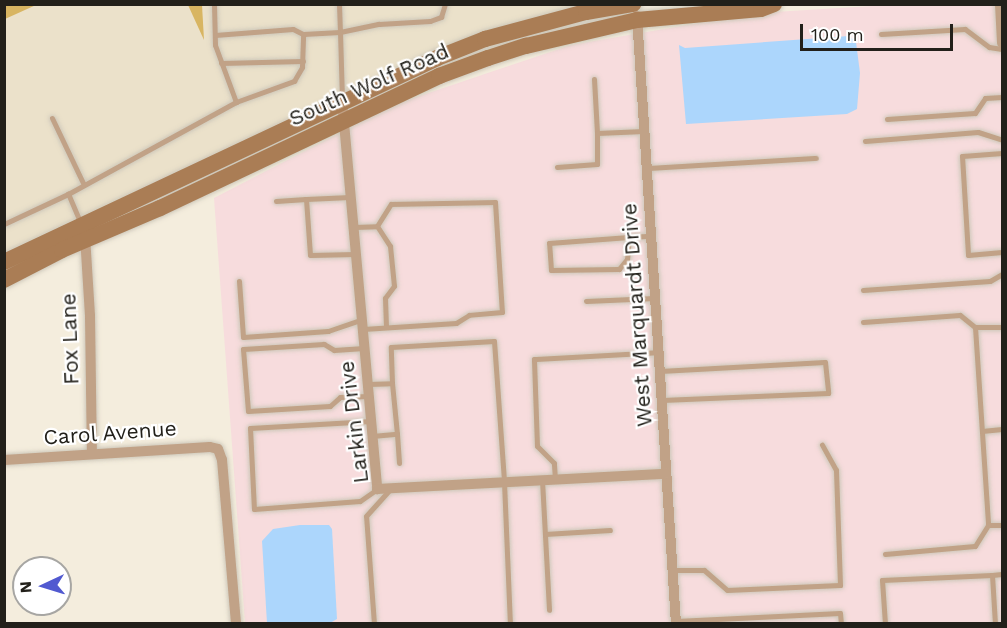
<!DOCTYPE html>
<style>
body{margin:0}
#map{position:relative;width:1007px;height:628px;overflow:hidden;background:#f4eddd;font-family:"Work Sans",sans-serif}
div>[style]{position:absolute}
.built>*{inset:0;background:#ebe1ca}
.industrial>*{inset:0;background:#f7dcdd}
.green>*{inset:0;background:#d8b562}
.water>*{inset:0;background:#acd6fc}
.roads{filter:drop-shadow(0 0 2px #cec8ba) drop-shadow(0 0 2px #cec8ba)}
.lane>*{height:5px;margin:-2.5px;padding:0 2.5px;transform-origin:2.5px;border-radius:2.5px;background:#c1a287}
.street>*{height:10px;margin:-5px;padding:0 5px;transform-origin:5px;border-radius:5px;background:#c1a287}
.secondary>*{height:16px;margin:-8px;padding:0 8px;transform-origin:8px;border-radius:8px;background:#aa7d55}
span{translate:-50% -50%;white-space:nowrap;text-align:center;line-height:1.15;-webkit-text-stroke:4.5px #fff;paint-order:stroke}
.street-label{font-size:21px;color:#22201a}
.frame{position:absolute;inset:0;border:6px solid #22201a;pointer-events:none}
.north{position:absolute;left:12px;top:556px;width:60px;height:60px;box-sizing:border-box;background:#fff;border:2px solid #a7a6a3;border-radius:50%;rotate:266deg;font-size:16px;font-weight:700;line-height:24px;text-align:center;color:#22201a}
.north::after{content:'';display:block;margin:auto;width:21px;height:27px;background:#5159d0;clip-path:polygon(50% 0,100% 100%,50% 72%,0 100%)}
.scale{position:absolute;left:800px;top:24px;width:153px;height:27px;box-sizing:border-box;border:3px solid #22201a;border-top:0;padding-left:8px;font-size:18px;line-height:21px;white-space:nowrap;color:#22201a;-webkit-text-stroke:4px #fff;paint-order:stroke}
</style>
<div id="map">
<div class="built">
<i style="clip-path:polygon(5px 5px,584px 5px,485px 31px,435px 50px,5px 252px)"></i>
</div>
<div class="industrial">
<i style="clip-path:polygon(888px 5px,1002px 5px,1002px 623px,245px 623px,214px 198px,396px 104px,571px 45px,757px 13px)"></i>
</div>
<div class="green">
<i style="clip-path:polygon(5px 4px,36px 4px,36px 5px,5px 19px)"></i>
<i style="clip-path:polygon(188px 5px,202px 5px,204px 40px)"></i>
</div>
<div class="water">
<i style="clip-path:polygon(849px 36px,856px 42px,860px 73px,857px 109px,847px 114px,686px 124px,679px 45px,685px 48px)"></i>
<i style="clip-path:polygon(300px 525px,329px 525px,332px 529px,337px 619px,330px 623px,267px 623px,262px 541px,273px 529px)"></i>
</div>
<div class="roads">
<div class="lane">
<i style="left:214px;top:4px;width:41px;rotate:88.6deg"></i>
<i style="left:215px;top:45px;width:61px;rotate:69.8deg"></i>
<i style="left:339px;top:4px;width:28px;rotate:88deg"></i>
<i style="left:340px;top:32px;width:40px;rotate:-12deg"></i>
<i style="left:379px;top:24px;width:51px;rotate:-3.4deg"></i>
<i style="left:430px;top:21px;width:12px;rotate:-20deg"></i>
<i style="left:441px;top:17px;width:14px;rotate:-73deg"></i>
<i style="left:881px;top:34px;width:84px;rotate:-3.4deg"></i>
<i style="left:965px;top:29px;width:30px;rotate:37deg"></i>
<i style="left:989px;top:47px;width:13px;rotate:9deg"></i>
<i style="left:215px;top:35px;width:78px;rotate:-4.4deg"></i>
<i style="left:293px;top:29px;width:11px;rotate:27deg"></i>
<i style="left:221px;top:63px;width:82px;rotate:-1.4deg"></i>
<i style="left:594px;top:79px;width:54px;rotate:86.8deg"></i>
<i style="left:597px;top:133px;width:47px;rotate:-2.4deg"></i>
<i style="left:52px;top:118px;width:74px;rotate:64.5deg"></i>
<i style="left:887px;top:119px;width:88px;rotate:-3.9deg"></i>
<i style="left:975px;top:113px;width:18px;rotate:-56deg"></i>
<i style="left:985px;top:98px;width:17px;rotate:-3deg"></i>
<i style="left:865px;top:141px;width:113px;rotate:-4.6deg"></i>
<i style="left:978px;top:132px;width:25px;rotate:18deg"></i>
<i style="left:1002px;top:153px;width:40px;rotate:175.7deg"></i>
<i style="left:962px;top:156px;width:99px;rotate:86.5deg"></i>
<i style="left:968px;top:255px;width:34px;rotate:-5deg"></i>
<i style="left:557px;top:167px;width:40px;rotate:-4.3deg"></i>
<i style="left:597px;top:164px;width:31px;rotate:-90deg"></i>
<i style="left:647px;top:168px;width:169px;rotate:-3.4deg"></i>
<i style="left:350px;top:197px;width:44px;rotate:177.4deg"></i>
<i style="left:306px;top:199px;width:56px;rotate:85.9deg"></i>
<i style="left:310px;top:255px;width:46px;rotate:-1.2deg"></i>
<i style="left:276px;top:201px;width:30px;rotate:-4deg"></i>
<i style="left:4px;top:224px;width:71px;rotate:-25.1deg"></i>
<i style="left:81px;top:224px;width:33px;rotate:-113deg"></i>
<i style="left:68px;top:194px;width:192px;rotate:-28.7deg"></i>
<i style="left:236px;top:102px;width:62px;rotate:-19.9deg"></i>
<i style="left:294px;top:81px;width:16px;rotate:-60deg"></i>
<i style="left:302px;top:67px;width:33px;rotate:-88deg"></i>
<i style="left:303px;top:34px;width:37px;rotate:-3deg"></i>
<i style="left:340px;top:32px;width:68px;rotate:88.3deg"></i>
<i style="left:377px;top:226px;width:24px;rotate:57deg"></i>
<i style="left:390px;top:246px;width:40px;rotate:84.3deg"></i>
<i style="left:394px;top:286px;width:15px;rotate:127deg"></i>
<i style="left:385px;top:298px;width:29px;rotate:88deg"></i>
<i style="left:354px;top:227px;width:23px;rotate:-2deg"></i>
<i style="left:377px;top:226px;width:26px;rotate:-58deg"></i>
<i style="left:391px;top:204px;width:104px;rotate:-1.1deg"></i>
<i style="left:495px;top:202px;width:110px;rotate:86.4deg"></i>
<i style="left:502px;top:312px;width:33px;rotate:175deg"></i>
<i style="left:469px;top:315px;width:15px;rotate:148deg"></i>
<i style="left:456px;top:323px;width:93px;rotate:176.3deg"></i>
<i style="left:629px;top:237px;width:22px;rotate:95deg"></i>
<i style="left:627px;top:259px;width:13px;rotate:129deg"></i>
<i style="left:619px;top:269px;width:68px;rotate:179.2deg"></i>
<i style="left:551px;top:270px;width:27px;rotate:-94deg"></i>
<i style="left:549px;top:243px;width:80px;rotate:-4.3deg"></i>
<i style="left:629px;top:237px;width:22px;rotate:-3deg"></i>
<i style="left:239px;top:281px;width:56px;rotate:85.9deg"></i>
<i style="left:243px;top:337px;width:85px;rotate:-4deg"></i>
<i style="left:328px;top:331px;width:36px;rotate:-19deg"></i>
<i style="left:863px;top:290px;width:127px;rotate:-4.1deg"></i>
<i style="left:990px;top:281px;width:14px;rotate:-30deg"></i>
<i style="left:586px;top:301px;width:69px;rotate:-2.5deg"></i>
<i style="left:863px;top:322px;width:97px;rotate:-4.1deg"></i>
<i style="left:960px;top:315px;width:19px;rotate:39deg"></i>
<i style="left:1002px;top:327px;width:27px;rotate:180deg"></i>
<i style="left:975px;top:327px;width:198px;rotate:86.2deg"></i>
<i style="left:988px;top:525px;width:14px"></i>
<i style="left:364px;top:348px;width:30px;rotate:176deg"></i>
<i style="left:334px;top:350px;width:12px;rotate:-149deg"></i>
<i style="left:324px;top:344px;width:81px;rotate:176.5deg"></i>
<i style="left:243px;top:349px;width:62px;rotate:85.4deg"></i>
<i style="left:248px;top:411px;width:82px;rotate:-3.5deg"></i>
<i style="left:330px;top:406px;width:13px;rotate:-42deg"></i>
<i style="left:340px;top:397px;width:29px;rotate:-2deg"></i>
<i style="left:660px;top:371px;width:165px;rotate:-3.1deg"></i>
<i style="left:825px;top:362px;width:31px;rotate:84deg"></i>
<i style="left:828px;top:393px;width:166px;rotate:177.6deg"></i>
<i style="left:368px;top:384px;width:24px;rotate:-2deg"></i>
<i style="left:392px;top:383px;width:36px;rotate:-92deg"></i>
<i style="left:391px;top:347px;width:103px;rotate:-3.3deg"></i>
<i style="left:494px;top:341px;width:141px;rotate:85.9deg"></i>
<i style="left:504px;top:482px;width:142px;rotate:87.6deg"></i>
<i style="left:371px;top:421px;width:121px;rotate:176.7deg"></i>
<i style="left:250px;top:428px;width:81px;rotate:87.2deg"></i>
<i style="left:254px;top:509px;width:106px;rotate:-4.3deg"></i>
<i style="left:360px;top:501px;width:21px;rotate:-35deg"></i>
<i style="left:982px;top:431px;width:20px;rotate:-6deg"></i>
<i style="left:397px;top:434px;width:29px;rotate:86deg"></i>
<i style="left:372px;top:436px;width:25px;rotate:-5deg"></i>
<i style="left:397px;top:434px;width:51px;rotate:-95.6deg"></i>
<i style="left:555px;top:479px;width:16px;rotate:-94deg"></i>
<i style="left:554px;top:463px;width:24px;rotate:-135deg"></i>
<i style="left:537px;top:446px;width:87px;rotate:-92deg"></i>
<i style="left:534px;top:359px;width:125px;rotate:-3.2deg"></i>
<i style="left:542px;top:480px;width:130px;rotate:86.9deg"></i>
<i style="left:545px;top:534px;width:65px;rotate:-3.5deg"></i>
<i style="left:885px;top:554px;width:90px;rotate:-5.1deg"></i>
<i style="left:975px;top:546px;width:25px;rotate:-58deg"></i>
<i style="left:673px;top:570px;width:31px"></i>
<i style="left:704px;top:570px;width:30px;rotate:41deg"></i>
<i style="left:727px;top:590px;width:113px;rotate:-2.5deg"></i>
<i style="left:840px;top:585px;width:115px;rotate:-92deg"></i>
<i style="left:836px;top:470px;width:29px;rotate:-119deg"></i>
<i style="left:676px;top:621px;width:164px;rotate:-2.8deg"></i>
<i style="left:840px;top:613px;width:11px;rotate:85deg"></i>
<i style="left:374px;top:624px;width:108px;rotate:-94.2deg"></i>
<i style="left:366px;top:516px;width:38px;rotate:-48deg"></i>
<i style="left:885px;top:624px;width:44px;rotate:-93.9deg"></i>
<i style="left:882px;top:580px;width:110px;rotate:-2.6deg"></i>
<i style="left:995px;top:624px;width:49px;rotate:-93.5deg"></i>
<i style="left:992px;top:575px;width:10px;rotate:-6deg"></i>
</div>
<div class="street">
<i style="left:1000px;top:4px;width:39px;rotate:87deg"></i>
<i style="left:637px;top:16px;width:609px;rotate:86.33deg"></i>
<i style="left:342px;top:101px;width:390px;rotate:84.8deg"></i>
<i style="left:377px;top:489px;width:289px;rotate:-3deg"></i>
<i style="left:85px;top:236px;width:80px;rotate:86.4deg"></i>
<i style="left:90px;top:316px;width:137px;rotate:89.2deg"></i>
<i style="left:4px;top:460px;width:206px;rotate:-3.6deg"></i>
<i style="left:210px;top:447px;width:8px;rotate:14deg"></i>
<i style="left:218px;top:449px;width:12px;rotate:70deg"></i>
<i style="left:222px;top:460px;width:165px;rotate:85.1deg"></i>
</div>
<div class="secondary">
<i style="left:4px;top:262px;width:479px;rotate:-25.2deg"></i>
<i style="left:437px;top:58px;width:52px;rotate:-21.6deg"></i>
<i style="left:485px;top:39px;width:105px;rotate:-15deg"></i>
<i style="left:586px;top:12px;width:48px;rotate:-9.7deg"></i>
<i style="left:4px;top:280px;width:65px;rotate:-27.3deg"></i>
<i style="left:62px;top:250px;width:107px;rotate:-23.2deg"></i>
<i style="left:160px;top:208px;width:309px;rotate:-25.3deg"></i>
<i style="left:439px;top:76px;width:52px;rotate:-20.2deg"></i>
<i style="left:488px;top:58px;width:40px;rotate:-18deg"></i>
<i style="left:526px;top:46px;width:114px;rotate:-13.2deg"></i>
<i style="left:637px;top:20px;width:124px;rotate:-5.1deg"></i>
<i style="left:761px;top:9px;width:14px;rotate:-21deg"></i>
</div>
</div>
<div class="street-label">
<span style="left:369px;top:85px;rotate:-24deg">South Wolf Road</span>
<span style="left:637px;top:315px;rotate:-94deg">West Marquardt Drive</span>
<span style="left:70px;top:339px;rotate:-92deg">Fox Lane</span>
<span style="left:354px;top:422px;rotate:-97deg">Larkin Drive</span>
<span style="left:110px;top:433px;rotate:-4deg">Carol Avenue</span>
</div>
<div class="frame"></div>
<div class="north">N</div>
<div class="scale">100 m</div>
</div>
